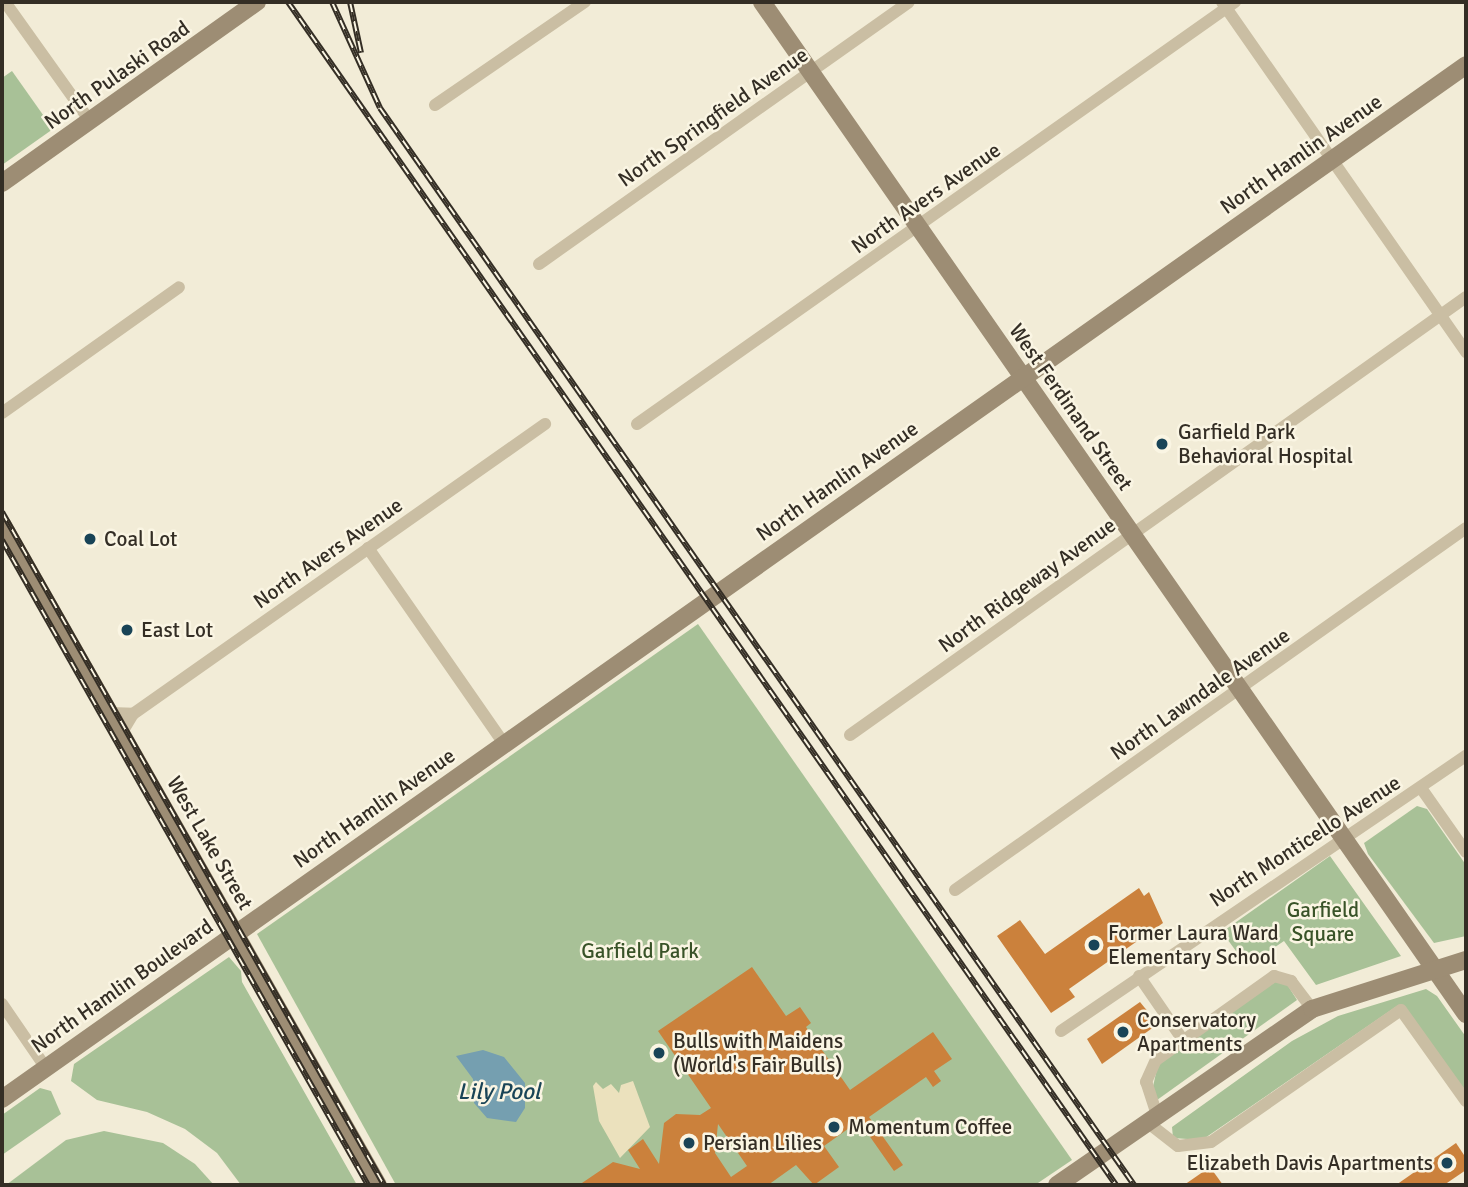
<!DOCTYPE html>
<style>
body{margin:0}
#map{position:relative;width:1468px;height:1187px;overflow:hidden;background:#f2ecd7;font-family:Signika,sans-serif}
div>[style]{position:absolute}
.green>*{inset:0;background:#a8c197}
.plaza>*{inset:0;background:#ebe1bd}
.water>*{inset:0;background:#759fb0}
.building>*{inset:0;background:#cb813c}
.street>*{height:12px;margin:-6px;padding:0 6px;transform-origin:6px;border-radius:6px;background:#cabea3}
.secondary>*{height:18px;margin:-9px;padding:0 9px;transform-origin:9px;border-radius:9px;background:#9d8d74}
.rail>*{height:6px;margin-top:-3px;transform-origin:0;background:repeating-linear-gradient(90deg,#faf5e3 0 10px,#342e25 0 20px);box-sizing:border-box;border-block:2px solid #342e25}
.dots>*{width:19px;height:19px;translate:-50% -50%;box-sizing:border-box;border:4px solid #faf5e3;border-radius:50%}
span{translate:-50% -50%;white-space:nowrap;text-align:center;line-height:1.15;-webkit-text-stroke:5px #faf5e3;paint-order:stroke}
.street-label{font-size:21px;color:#342e25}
.poi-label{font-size:21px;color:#342e25}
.left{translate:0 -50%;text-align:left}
.right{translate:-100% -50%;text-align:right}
.park-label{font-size:21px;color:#395328}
.water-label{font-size:23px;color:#194457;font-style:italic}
.frame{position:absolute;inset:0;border:4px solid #342e25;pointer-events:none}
</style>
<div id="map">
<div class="green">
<i style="clip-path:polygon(12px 71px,53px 129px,2px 165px,2px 78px)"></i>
<i style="clip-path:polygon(698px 624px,1072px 1160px,1035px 1185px,396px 1185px,257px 934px)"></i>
<i style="clip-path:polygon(1417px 806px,1427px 809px,1466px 865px,1466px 936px,1434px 943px,1368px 854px,1364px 843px)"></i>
<i style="clip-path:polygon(1330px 856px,1401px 956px,1316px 985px,1284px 941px,1247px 966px,1222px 932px)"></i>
<i style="clip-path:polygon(229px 957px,241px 971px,242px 982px,357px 1185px,241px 1185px,217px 1153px,185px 1129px,147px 1112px,97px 1100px,71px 1081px,74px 1064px)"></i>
<i style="clip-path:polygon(1275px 981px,1285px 981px,1297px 1000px,1157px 1100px,1152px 1091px,1158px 1064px)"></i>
<i style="clip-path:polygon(1426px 989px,1437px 996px,1466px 1037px,1466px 1092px,1397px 1006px,1202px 1140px,1173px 1138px,1172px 1127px,1292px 1041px,1338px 1016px)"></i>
<i style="clip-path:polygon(40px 1088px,51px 1091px,61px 1114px,2px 1155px,2px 1115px)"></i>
<i style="clip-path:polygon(104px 1131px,163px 1143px,195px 1164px,214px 1185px,6px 1185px,66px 1140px)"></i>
</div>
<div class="plaza">
<i style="clip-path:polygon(633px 1081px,650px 1127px,620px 1158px,599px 1121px,593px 1086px,596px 1082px,603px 1089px,611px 1084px,619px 1093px,621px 1085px)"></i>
</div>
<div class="water">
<i style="clip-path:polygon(483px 1050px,504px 1057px,525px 1083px,525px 1108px,516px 1122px,487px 1118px,474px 1103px,473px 1079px,456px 1056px)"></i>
</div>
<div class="building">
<i style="clip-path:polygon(1139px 888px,1144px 896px,1149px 892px,1163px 923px,1069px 989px,1075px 997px,1051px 1013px,997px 936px,1020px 920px,1045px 954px)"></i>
<i style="clip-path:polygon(evenodd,752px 967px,786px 1016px,800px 1007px,811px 1023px,806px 1027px,850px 1090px,933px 1032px,952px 1059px,934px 1071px,941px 1081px,933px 1087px,926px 1077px,869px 1117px,903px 1165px,894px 1171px,859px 1121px,824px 1146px,839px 1167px,814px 1185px,796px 1165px,768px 1185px,579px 1185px,613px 1162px,640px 1169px,628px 1150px,643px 1139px,659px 1164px,664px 1123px,676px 1114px,700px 1115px,711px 1108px,658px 1031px,752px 967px,718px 1124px,747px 1166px,731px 1177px,715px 1153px,718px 1124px)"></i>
<i style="clip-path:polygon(1140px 1002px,1158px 1024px,1102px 1064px,1087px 1039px)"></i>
<i style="clip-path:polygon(1456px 1143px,1466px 1158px,1466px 1170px,1444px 1185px,1396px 1185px)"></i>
<i style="clip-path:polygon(1210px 1167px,1223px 1185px,1184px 1185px)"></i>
</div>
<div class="street">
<i style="left:5px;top:2px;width:146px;rotate:54.5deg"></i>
<i style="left:1222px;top:2px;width:427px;rotate:55.1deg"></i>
<i style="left:435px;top:105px;width:182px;rotate:-34.5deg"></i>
<i style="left:539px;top:264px;width:453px;rotate:-35.3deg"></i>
<i style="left:2px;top:413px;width:217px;rotate:-35.4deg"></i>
<i style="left:637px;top:424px;width:732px;rotate:-35.21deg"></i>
<i style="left:368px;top:548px;width:239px;rotate:55.2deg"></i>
<i style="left:110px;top:713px;width:23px;rotate:2deg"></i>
<i style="left:133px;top:714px;width:23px;rotate:121deg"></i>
<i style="left:133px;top:714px;width:504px;rotate:-35.14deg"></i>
<i style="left:850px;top:735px;width:756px;rotate:-35.41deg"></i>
<i style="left:1421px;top:788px;width:78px;rotate:54.9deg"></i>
<i style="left:955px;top:890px;width:626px;rotate:-35.31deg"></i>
<i style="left:1139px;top:976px;width:78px;rotate:55.5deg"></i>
<i style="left:2px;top:1004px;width:78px;rotate:55.5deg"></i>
<i style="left:1061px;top:1031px;width:490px;rotate:-34.2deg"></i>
<i style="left:1157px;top:1115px;width:35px;rotate:-108deg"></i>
<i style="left:1146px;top:1082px;width:24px;rotate:-66deg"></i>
<i style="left:1156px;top:1060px;width:145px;rotate:-35.4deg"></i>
<i style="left:1274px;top:976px;width:18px;rotate:16deg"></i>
<i style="left:1291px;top:981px;width:35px;rotate:53deg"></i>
<i style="left:1147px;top:1122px;width:39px;rotate:38deg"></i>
<i style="left:1178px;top:1146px;width:33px;rotate:-7deg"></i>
<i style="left:1211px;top:1142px;width:231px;rotate:-34.8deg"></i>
<i style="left:1401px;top:1010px;width:112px;rotate:54.5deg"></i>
</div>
<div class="secondary">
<i style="left:762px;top:2px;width:1233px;rotate:55.18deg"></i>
<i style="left:2px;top:183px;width:313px;rotate:-35.4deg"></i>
<i style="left:2px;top:524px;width:760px;rotate:60.37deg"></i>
<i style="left:2px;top:1099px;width:1792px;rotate:-35.23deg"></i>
<i style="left:1057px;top:1185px;width:310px;rotate:-34.6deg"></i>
<i style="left:1312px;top:1009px;width:162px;rotate:-17.7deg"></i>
</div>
<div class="rail">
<i style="left:288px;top:2px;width:1444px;rotate:55.01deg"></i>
<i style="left:332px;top:2px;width:116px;rotate:65.6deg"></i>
<i style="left:380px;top:108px;width:1315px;rotate:55deg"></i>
<i style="left:350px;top:2px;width:52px;rotate:77.8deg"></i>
<i style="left:2px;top:512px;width:774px;rotate:60.42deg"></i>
<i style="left:2px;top:540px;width:742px;rotate:60.43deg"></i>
</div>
<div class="dots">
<i style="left:1162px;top:444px;background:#194457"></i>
<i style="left:90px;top:539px;background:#194457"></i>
<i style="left:127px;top:630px;background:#194457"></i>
<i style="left:1094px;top:945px;background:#194457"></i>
<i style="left:1123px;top:1032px;background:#194457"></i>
<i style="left:659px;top:1053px;background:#194457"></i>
<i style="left:834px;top:1127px;background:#194457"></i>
<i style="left:689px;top:1143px;background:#194457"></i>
<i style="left:1447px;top:1163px;background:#194457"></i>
</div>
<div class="street-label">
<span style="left:117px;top:75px;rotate:-35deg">North Pulaski Road</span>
<span style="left:713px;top:117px;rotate:-35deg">North Springfield Avenue</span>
<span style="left:1301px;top:154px;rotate:-35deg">North Hamlin Avenue</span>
<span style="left:926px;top:198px;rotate:-35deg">North Avers Avenue</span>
<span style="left:1071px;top:407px;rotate:55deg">West Ferdinand Street</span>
<span style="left:837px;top:481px;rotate:-35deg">North Hamlin Avenue</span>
<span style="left:328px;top:553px;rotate:-35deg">North Avers Avenue</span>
<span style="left:1027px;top:585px;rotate:-36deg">North Ridgeway Avenue</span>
<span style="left:1200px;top:694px;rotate:-35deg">North Lawndale Avenue</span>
<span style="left:374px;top:808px;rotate:-35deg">North Hamlin Avenue</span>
<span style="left:1305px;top:841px;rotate:-33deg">North Monticello Avenue</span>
<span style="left:210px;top:843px;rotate:60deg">West Lake Street</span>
<span style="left:122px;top:986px;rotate:-35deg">North Hamlin Boulevard</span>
</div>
<div class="poi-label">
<span class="left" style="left:1178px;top:444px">Garfield Park<br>Behavioral Hospital</span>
<span class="left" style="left:104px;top:539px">Coal Lot</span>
<span class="left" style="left:141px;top:630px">East Lot</span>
<span class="left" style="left:1108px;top:945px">Former Laura Ward<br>Elementary School</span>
<span class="left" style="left:1137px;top:1032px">Conservatory<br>Apartments</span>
<span class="left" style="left:673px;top:1053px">Bulls with Maidens<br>(World's Fair Bulls)</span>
<span class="left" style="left:848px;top:1127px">Momentum Coffee</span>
<span class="left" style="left:703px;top:1143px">Persian Lilies</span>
<span class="right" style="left:1433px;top:1163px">Elizabeth Davis Apartments</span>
</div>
<div class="park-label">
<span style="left:1323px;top:922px">Garfield<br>Square</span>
<span style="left:640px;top:951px">Garfield Park</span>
</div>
<div class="water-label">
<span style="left:499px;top:1092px">Lily Pool</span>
</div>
<div class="frame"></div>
</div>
